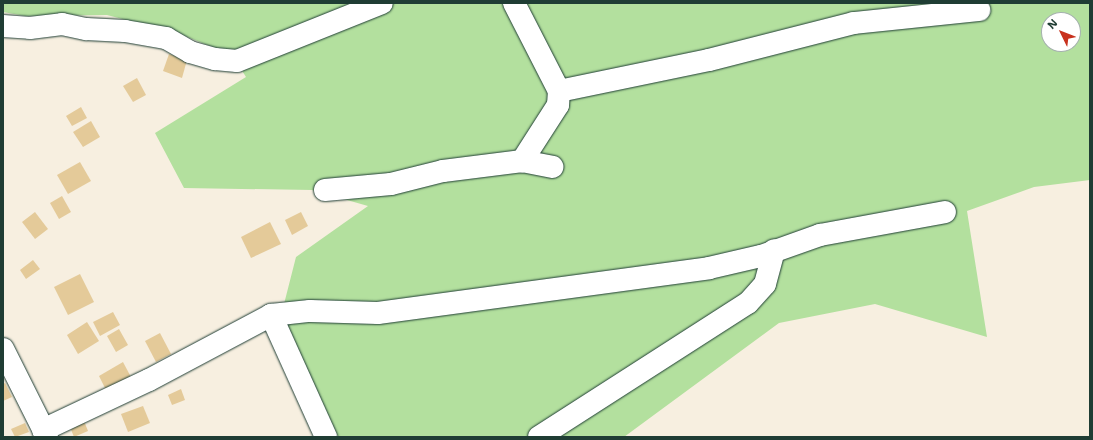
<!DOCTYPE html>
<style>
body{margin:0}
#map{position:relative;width:1093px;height:440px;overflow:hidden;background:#f7efe0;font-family:"Shantell Sans",sans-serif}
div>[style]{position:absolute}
.green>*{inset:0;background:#b3e09e}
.building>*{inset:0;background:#e4ca99}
.roads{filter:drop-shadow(0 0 1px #1f3d34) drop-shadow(0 0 1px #1f3d34)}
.minor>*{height:22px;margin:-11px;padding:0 11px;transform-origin:11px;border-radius:11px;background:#fff}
span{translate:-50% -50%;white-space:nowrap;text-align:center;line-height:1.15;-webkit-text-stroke:3px #fff;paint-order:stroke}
.frame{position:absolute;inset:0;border:4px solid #1f3d34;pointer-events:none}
.north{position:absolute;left:1041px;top:12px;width:40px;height:40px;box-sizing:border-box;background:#fff;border:1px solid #a5b1ae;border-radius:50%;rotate:313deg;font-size:11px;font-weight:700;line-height:16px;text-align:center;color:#1f3d34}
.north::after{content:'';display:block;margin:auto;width:14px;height:18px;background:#c8321e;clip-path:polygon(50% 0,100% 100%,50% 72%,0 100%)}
</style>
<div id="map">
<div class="green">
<i style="clip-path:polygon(evenodd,3px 3px,1090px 3px,1090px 180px,1034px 187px,967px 211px,987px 337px,875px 304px,779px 323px,624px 437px,335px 437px,290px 338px,284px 304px,296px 257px,368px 206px,312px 190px,184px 188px,155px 133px,246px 77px,232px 55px,180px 34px,107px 15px,25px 16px,3px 12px,3px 3px,1049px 20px,1073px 20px,1073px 44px,1049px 44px,1049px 20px)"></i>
</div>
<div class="building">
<i style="clip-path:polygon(169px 54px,187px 60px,182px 78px,163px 71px)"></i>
<i style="clip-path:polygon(137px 78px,146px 95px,133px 102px,123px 86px)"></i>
<i style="clip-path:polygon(81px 107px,87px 118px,72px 126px,66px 116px)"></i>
<i style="clip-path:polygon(91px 121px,100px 137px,83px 147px,73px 132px)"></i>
<i style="clip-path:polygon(80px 162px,91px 181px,68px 194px,57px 175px)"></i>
<i style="clip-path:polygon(62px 196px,71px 212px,59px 219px,50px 203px)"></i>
<i style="clip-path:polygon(35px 212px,48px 229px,35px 239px,22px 222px)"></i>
<i style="clip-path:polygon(301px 212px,308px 226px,292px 235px,285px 220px)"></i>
<i style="clip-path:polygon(270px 222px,281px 244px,251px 258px,241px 237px)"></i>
<i style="clip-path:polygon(33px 260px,40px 269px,26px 279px,20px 270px)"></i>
<i style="clip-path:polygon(80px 274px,94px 302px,68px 315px,54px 287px)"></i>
<i style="clip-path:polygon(113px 312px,120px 325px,100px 336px,93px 322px)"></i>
<i style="clip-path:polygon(87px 322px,99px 341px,78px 354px,67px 335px)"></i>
<i style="clip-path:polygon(119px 329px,128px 345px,116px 352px,107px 336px)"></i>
<i style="clip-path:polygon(160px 333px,171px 354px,156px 362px,145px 341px)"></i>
<i style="clip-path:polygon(123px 362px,132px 379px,107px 392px,99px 376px)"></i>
<i style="clip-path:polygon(5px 383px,12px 397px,3px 401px,3px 384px)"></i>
<i style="clip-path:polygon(181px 389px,185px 400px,172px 405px,168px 395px)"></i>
<i style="clip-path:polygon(143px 406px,150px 423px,128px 432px,121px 414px)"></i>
<i style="clip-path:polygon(84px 421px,88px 431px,74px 437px,70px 427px)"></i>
<i style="clip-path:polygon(25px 423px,29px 432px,15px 437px,11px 429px)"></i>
</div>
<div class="roads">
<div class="minor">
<i style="left:514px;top:3px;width:99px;rotate:62.9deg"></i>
<i style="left:559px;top:91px;width:14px;rotate:94deg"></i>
<i style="left:558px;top:105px;width:67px;rotate:122.7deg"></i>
<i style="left:3px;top:26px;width:27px;rotate:4deg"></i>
<i style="left:30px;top:28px;width:32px;rotate:-7deg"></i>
<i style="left:62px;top:24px;width:25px;rotate:12deg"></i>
<i style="left:86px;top:29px;width:39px;rotate:3deg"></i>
<i style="left:125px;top:31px;width:42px;rotate:9.7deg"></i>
<i style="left:166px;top:38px;width:28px;rotate:30deg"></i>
<i style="left:190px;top:52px;width:26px;rotate:16deg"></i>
<i style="left:215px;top:59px;width:22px;rotate:5deg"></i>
<i style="left:237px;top:61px;width:156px;rotate:-21.8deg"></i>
<i style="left:559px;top:91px;width:153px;rotate:-11.7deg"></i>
<i style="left:709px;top:60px;width:150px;rotate:-14.3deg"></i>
<i style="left:854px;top:23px;width:126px;rotate:-5.9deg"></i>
<i style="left:325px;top:190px;width:66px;rotate:-5.2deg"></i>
<i style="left:391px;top:184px;width:54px;rotate:-14deg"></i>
<i style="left:443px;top:171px;width:80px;rotate:-7.2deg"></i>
<i style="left:522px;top:161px;width:31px;rotate:11deg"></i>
<i style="left:271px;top:315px;width:134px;rotate:65.7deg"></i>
<i style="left:3px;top:349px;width:98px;rotate:63.4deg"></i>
<i style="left:43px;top:430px;width:117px;rotate:-25.3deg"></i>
<i style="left:149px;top:380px;width:138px;rotate:-28deg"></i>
<i style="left:271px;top:315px;width:39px;rotate:-6deg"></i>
<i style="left:310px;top:311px;width:68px;rotate:1.7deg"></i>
<i style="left:378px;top:313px;width:334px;rotate:-7.7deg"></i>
<i style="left:709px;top:268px;width:53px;rotate:-13deg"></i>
<i style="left:761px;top:256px;width:63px;rotate:-19.6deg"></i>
<i style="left:820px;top:235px;width:127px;rotate:-10.4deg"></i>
<i style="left:539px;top:437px;width:248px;rotate:-32.7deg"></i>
<i style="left:748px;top:303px;width:25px;rotate:-48deg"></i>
<i style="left:765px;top:284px;width:35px;rotate:-75deg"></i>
</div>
</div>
<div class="frame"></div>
<div class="north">N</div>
</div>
